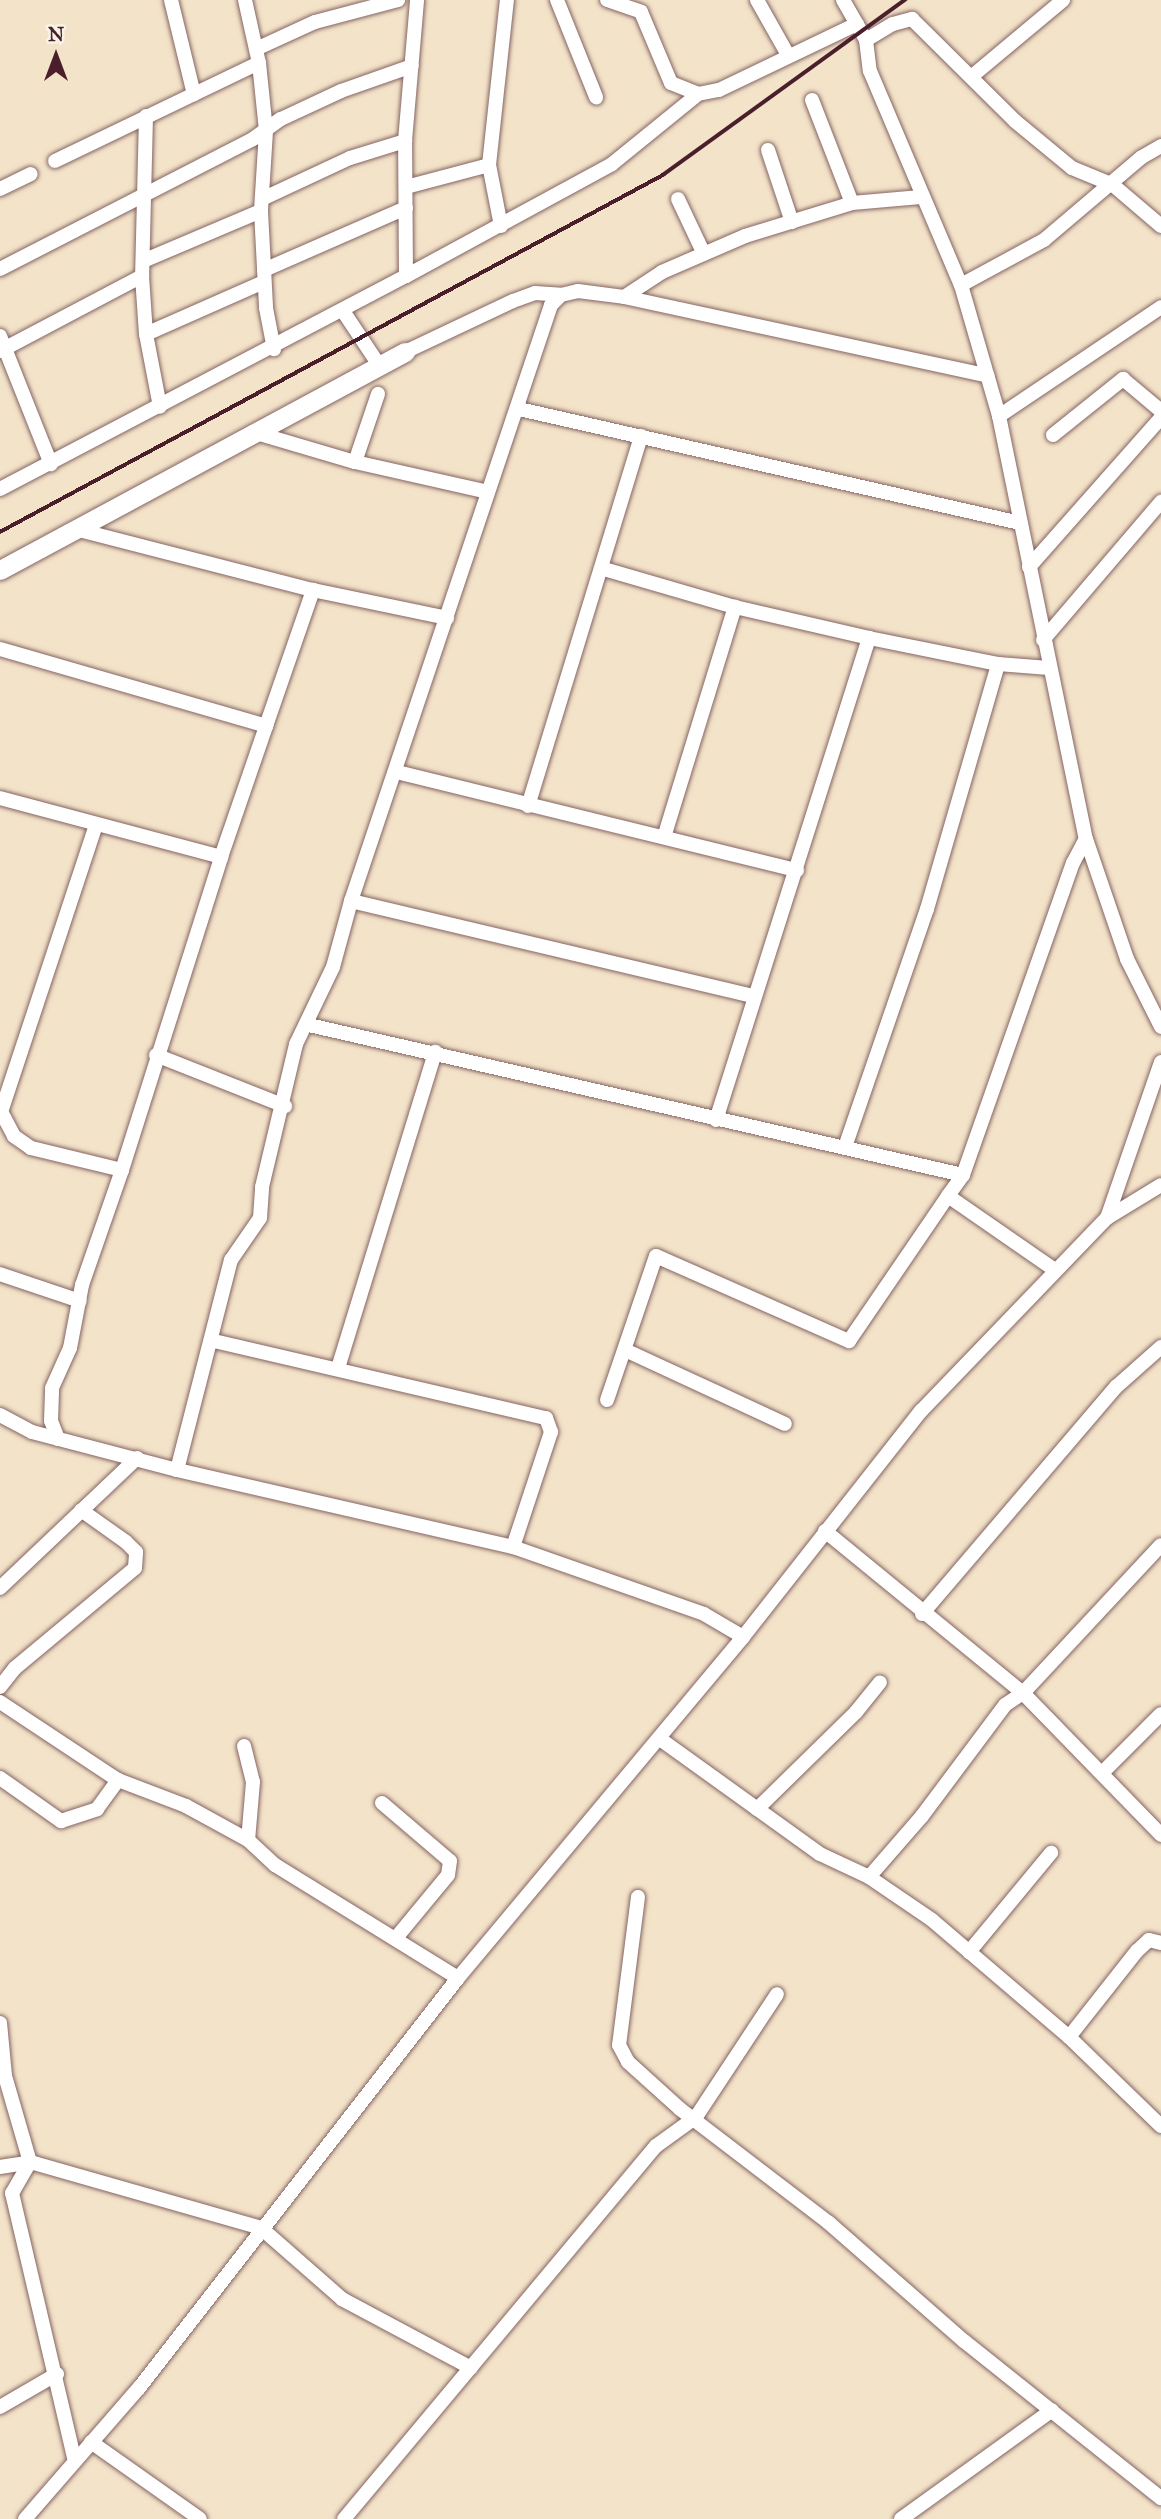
<!DOCTYPE html>
<style>
body{margin:0}
#map{position:relative;width:1161px;height:2519px;overflow:hidden;background:#f3e3c9;font-family:"IM FELL Great Primer",serif}
div>[style]{position:absolute}
.roads{filter:drop-shadow(0 0 2px #856462) drop-shadow(0 0 2px #856462)}
.minor>*{height:14px;margin:-7px;padding:0 7px;transform-origin:7px;border-radius:7px;background:#fff}
.major>*{height:19px;margin:-9.5px;padding:0 9.5px;transform-origin:9.5px;border-radius:9.5px;background:#fff}
.rail>*{height:3.5px;margin:-1.75px;padding:0 1.75px;transform-origin:1.75px;border-radius:1.75px;background:#4a1f2b}
span{translate:-50% -50%;white-space:nowrap;text-align:center;line-height:1.15;-webkit-text-stroke:5px #f7f3e8;paint-order:stroke}
.north{position:absolute;left:21px;top:21px;width:70px;height:70px;-webkit-text-stroke:5px #f7f3e8;paint-order:stroke;rotate:0deg;font-size:19px;font-weight:700;line-height:28px;text-align:center;color:#4a1f2b}
.north::after{content:'';display:block;margin:auto;width:24px;height:32px;background:#4a1f2b;clip-path:polygon(50% 0,100% 100%,50% 72%,0 100%)}
</style>
<div id="map">
<div class="roads">
<div class="minor">
<i style="left:171px;top:0;width:97px;rotate:76.3deg"></i>
<i style="left:245px;top:0;width:65px;rotate:77.5deg"></i>
<i style="left:259px;top:63px;width:68px;rotate:84.1deg"></i>
<i style="left:266px;top:131px;width:80px;rotate:93.6deg"></i>
<i style="left:261px;top:211px;width:97px;rotate:87deg"></i>
<i style="left:266px;top:308px;width:42px;rotate:79deg"></i>
<i style="left:557px;top:0;width:105px;rotate:68.1deg"></i>
<i style="left:607px;top:0;width:36px;rotate:19deg"></i>
<i style="left:641px;top:12px;width:77px;rotate:67.1deg"></i>
<i style="left:671px;top:83px;width:29px;rotate:22deg"></i>
<i style="left:698px;top:94px;width:21px;rotate:-11deg"></i>
<i style="left:719px;top:90px;width:153px;rotate:-25.6deg"></i>
<i style="left:757px;top:0;width:63px;rotate:60.6deg"></i>
<i style="left:843px;top:0;width:46px;rotate:60.1deg"></i>
<i style="left:866px;top:40px;width:31px;rotate:83deg"></i>
<i style="left:870px;top:71px;width:233px;rotate:67deg"></i>
<i style="left:961px;top:285px;width:136px;rotate:73.8deg"></i>
<i style="left:999px;top:416px;width:432px;rotate:78.4deg"></i>
<i style="left:1086px;top:839px;width:127px;rotate:71.1deg"></i>
<i style="left:1127px;top:959px;width:76px;rotate:63.4deg"></i>
<i style="left:866px;top:40px;width:31px;rotate:-31deg"></i>
<i style="left:893px;top:24px;width:20px;rotate:-15deg"></i>
<i style="left:912px;top:19px;width:145px;rotate:44.7deg"></i>
<i style="left:1015px;top:121px;width:74px;rotate:39.5deg"></i>
<i style="left:1072px;top:168px;width:44px;rotate:22.5deg"></i>
<i style="left:1113px;top:185px;width:63px;rotate:40.5deg"></i>
<i style="left:256px;top:49px;width:65px;rotate:-24.6deg"></i>
<i style="left:315px;top:22px;width:86px;rotate:-14.8deg"></i>
<i style="left:971px;top:77px;width:120px;rotate:-39.9deg"></i>
<i style="left:812px;top:100px;width:110px;rotate:68.8deg"></i>
<i style="left:146px;top:116px;width:160px;rotate:91.4deg"></i>
<i style="left:142px;top:276px;width:58px;rotate:86.1deg"></i>
<i style="left:146px;top:334px;width:74px;rotate:79.1deg"></i>
<i style="left:768px;top:150px;width:76px;rotate:71.6deg"></i>
<i style="left:55px;top:161px;width:226px;rotate:-25.7deg"></i>
<i style="left:406px;top:187px;width:86px;rotate:-14.8deg"></i>
<i style="left:0;top:189px;width:34px;rotate:-26deg"></i>
<i style="left:262px;top:199px;width:97px;rotate:-25deg"></i>
<i style="left:350px;top:158px;width:58px;rotate:-17.2deg"></i>
<i style="left:678px;top:199px;width:59px;rotate:64.7deg"></i>
<i style="left:501px;top:226px;width:62px;rotate:-101.1deg"></i>
<i style="left:489px;top:165px;width:166px;rotate:-83.8deg"></i>
<i style="left:143px;top:261px;width:128px;rotate:-23deg"></i>
<i style="left:0;top:269px;width:284px;rotate:-27.2deg"></i>
<i style="left:253px;top:139px;width:34px;rotate:-36deg"></i>
<i style="left:281px;top:119px;width:66px;rotate:-25deg"></i>
<i style="left:341px;top:91px;width:75px;rotate:-19.4deg"></i>
<i style="left:264px;top:270px;width:155px;rotate:-23.6deg"></i>
<i style="left:406px;top:276px;width:234px;rotate:-28.5deg"></i>
<i style="left:612px;top:164px;width:111px;rotate:-39.1deg"></i>
<i style="left:961px;top:285px;width:94px;rotate:-28.5deg"></i>
<i style="left:1044px;top:240px;width:128px;rotate:-40.3deg"></i>
<i style="left:1142px;top:157px;width:22px;rotate:-30deg"></i>
<i style="left:624px;top:297px;width:45px;rotate:-33.3deg"></i>
<i style="left:662px;top:272px;width:90px;rotate:-23.4deg"></i>
<i style="left:745px;top:236px;width:112px;rotate:-17.1deg"></i>
<i style="left:852px;top:203px;width:69px;rotate:-5deg"></i>
<i style="left:343px;top:311px;width:65px;rotate:56.3deg"></i>
<i style="left:146px;top:334px;width:129px;rotate:-23.8deg"></i>
<i style="left:0;top:336px;width:138px;rotate:68.3deg"></i>
<i style="left:0;top:351px;width:161px;rotate:-27.8deg"></i>
<i style="left:405px;top:352px;width:119px;rotate:-25.3deg"></i>
<i style="left:513px;top:301px;width:23px;rotate:-20deg"></i>
<i style="left:535px;top:293px;width:26px;rotate:4deg"></i>
<i style="left:519px;top:409px;width:514px;rotate:12.82deg"></i>
<i style="left:999px;top:416px;width:195px;rotate:-33.9deg"></i>
<i style="left:253px;top:432px;width:106px;rotate:16.4deg"></i>
<i style="left:355px;top:462px;width:72px;rotate:-71.3deg"></i>
<i style="left:1053px;top:435px;width:90px;rotate:-38.7deg"></i>
<i style="left:1123px;top:379px;width:50px;rotate:40.1deg"></i>
<i style="left:355px;top:462px;width:136px;rotate:12.7deg"></i>
<i style="left:0;top:489px;width:458px;rotate:-27.7deg"></i>
<i style="left:406px;top:276px;width:135px;rotate:-90.4deg"></i>
<i style="left:405px;top:141px;width:142px;rotate:-85.1deg"></i>
<i style="left:79px;top:530px;width:242px;rotate:14.4deg"></i>
<i style="left:313px;top:590px;width:137px;rotate:11.8deg"></i>
<i style="left:1029px;top:567px;width:199px;rotate:-48.5deg"></i>
<i style="left:604px;top:569px;width:136px;rotate:16.2deg"></i>
<i style="left:735px;top:607px;width:138px;rotate:13deg"></i>
<i style="left:869px;top:638px;width:132px;rotate:11.4deg"></i>
<i style="left:998px;top:664px;width:51px;rotate:4.5deg"></i>
<i style="left:1043px;top:640px;width:182px;rotate:-49.5deg"></i>
<i style="left:0;top:649px;width:277px;rotate:16.1deg"></i>
<i style="left:266px;top:726px;width:144px;rotate:-70.9deg"></i>
<i style="left:397px;top:772px;width:412px;rotate:13.8deg"></i>
<i style="left:0;top:798px;width:229px;rotate:14.9deg"></i>
<i style="left:221px;top:857px;width:139px;rotate:-71deg"></i>
<i style="left:528px;top:806px;width:387px;rotate:-73deg"></i>
<i style="left:665px;top:834px;width:238px;rotate:-72.9deg"></i>
<i style="left:351px;top:901px;width:414px;rotate:13.3deg"></i>
<i style="left:309px;top:1025px;width:671px;rotate:12.92deg"></i>
<i style="left:963px;top:1175px;width:331px;rotate:-70.6deg"></i>
<i style="left:1073px;top:863px;width:27px;rotate:-62deg"></i>
<i style="left:156px;top:1055px;width:139px;rotate:21.6deg"></i>
<i style="left:716px;top:1120px;width:506px;rotate:-72.39deg"></i>
<i style="left:845px;top:1147px;width:252px;rotate:-71deg"></i>
<i style="left:927px;top:909px;width:255px;rotate:-73.8deg"></i>
<i style="left:122px;top:1170px;width:328px;rotate:-72.4deg"></i>
<i style="left:963px;top:1175px;width:26px;rotate:126deg"></i>
<i style="left:948px;top:1196px;width:130px;rotate:34.7deg"></i>
<i style="left:1107px;top:1218px;width:165px;rotate:-70.9deg"></i>
<i style="left:0;top:1274px;width:84px;rotate:18.6deg"></i>
<i style="left:214px;top:1341px;width:341px;rotate:13.1deg"></i>
<i style="left:546px;top:1418px;width:15px;rotate:70deg"></i>
<i style="left:551px;top:1432px;width:121px;rotate:108.3deg"></i>
<i style="left:625px;top:1350px;width:176px;rotate:24.8deg"></i>
<i style="left:338px;top:1368px;width:331px;rotate:-72.9deg"></i>
<i style="left:607px;top:1400px;width:152px;rotate:-71.2deg"></i>
<i style="left:656px;top:1256px;width:211px;rotate:23.8deg"></i>
<i style="left:849px;top:1341px;width:176px;rotate:-55.7deg"></i>
<i style="left:0;top:1415px;width:36px;rotate:28deg"></i>
<i style="left:32px;top:1432px;width:150px;rotate:14.7deg"></i>
<i style="left:177px;top:1470px;width:345px;rotate:12.9deg"></i>
<i style="left:513px;top:1547px;width:202px;rotate:19.3deg"></i>
<i style="left:704px;top:1614px;width:45px;rotate:30.5deg"></i>
<i style="left:58px;top:1439px;width:19px;rotate:-111deg"></i>
<i style="left:51px;top:1421px;width:33px;rotate:-88deg"></i>
<i style="left:52px;top:1388px;width:44px;rotate:-65.8deg"></i>
<i style="left:70px;top:1348px;width:64px;rotate:-79.2deg"></i>
<i style="left:82px;top:1285px;width:122px;rotate:-70.8deg"></i>
<i style="left:122px;top:1170px;width:94px;rotate:-166.4deg"></i>
<i style="left:31px;top:1148px;width:21px;rotate:-145deg"></i>
<i style="left:14px;top:1136px;width:27px;rotate:-118deg"></i>
<i style="left:1px;top:1112px;width:303px;rotate:-71.7deg"></i>
<i style="left:177px;top:1470px;width:217px;rotate:-75.6deg"></i>
<i style="left:231px;top:1260px;width:51px;rotate:-55.4deg"></i>
<i style="left:260px;top:1218px;width:31px;rotate:-86deg"></i>
<i style="left:262px;top:1187px;width:147px;rotate:-76.6deg"></i>
<i style="left:296px;top:1044px;width:85px;rotate:-64.3deg"></i>
<i style="left:333px;top:967px;width:68px;rotate:-74.7deg"></i>
<i style="left:351px;top:901px;width:629px;rotate:-71.45deg"></i>
<i style="left:551px;top:305px;width:14px;rotate:-45deg"></i>
<i style="left:561px;top:295px;width:17px;rotate:-13deg"></i>
<i style="left:578px;top:291px;width:46px;rotate:7.4deg"></i>
<i style="left:624px;top:297px;width:372px;rotate:12.2deg"></i>
<i style="left:825px;top:1531px;width:256px;rotate:39.3deg"></i>
<i style="left:1023px;top:1693px;width:198px;rotate:45.8deg"></i>
<i style="left:0;top:1588px;width:189px;rotate:-43.5deg"></i>
<i style="left:922px;top:1614px;width:300px;rotate:-49.5deg"></i>
<i style="left:1117px;top:1386px;width:59px;rotate:-41.6deg"></i>
<i style="left:0;top:1687px;width:24px;rotate:-52deg"></i>
<i style="left:15px;top:1668px;width:156px;rotate:-39.8deg"></i>
<i style="left:135px;top:1568px;width:16px;rotate:-86deg"></i>
<i style="left:136px;top:1552px;width:14px;rotate:-135deg"></i>
<i style="left:126px;top:1542px;width:55px;rotate:-144.6deg"></i>
<i style="left:0;top:1702px;width:141px;rotate:33.5deg"></i>
<i style="left:118px;top:1780px;width:73px;rotate:20.9deg"></i>
<i style="left:186px;top:1806px;width:71px;rotate:28.7deg"></i>
<i style="left:248px;top:1840px;width:37px;rotate:43deg"></i>
<i style="left:275px;top:1865px;width:215px;rotate:31.7deg"></i>
<i style="left:660px;top:1739px;width:197px;rotate:35.7deg"></i>
<i style="left:820px;top:1854px;width:54px;rotate:25.1deg"></i>
<i style="left:869px;top:1877px;width:76px;rotate:34.3deg"></i>
<i style="left:932px;top:1920px;width:180px;rotate:40.5deg"></i>
<i style="left:1069px;top:2037px;width:128px;rotate:44.1deg"></i>
<i style="left:244px;top:1746px;width:37px;rotate:76deg"></i>
<i style="left:253px;top:1782px;width:58px;rotate:94.9deg"></i>
<i style="left:1102px;top:1773px;width:83px;rotate:-45deg"></i>
<i style="left:0;top:1778px;width:75px;rotate:35.2deg"></i>
<i style="left:61px;top:1821px;width:38px;rotate:-18deg"></i>
<i style="left:97px;top:1809px;width:36px;rotate:-54deg"></i>
<i style="left:382px;top:1803px;width:89px;rotate:40.5deg"></i>
<i style="left:450px;top:1861px;width:14px;rotate:98deg"></i>
<i style="left:448px;top:1875px;width:83px;rotate:129.6deg"></i>
<i style="left:757px;top:1809px;width:139px;rotate:-44.4deg"></i>
<i style="left:856px;top:1712px;width:38px;rotate:-51deg"></i>
<i style="left:869px;top:1877px;width:81px;rotate:-49deg"></i>
<i style="left:922px;top:1816px;width:139px;rotate:-53.2deg"></i>
<i style="left:1005px;top:1705px;width:22px;rotate:-34deg"></i>
<i style="left:1023px;top:1693px;width:202px;rotate:-47deg"></i>
<i style="left:638px;top:1897px;width:149px;rotate:97.3deg"></i>
<i style="left:619px;top:2045px;width:19px;rotate:62deg"></i>
<i style="left:628px;top:2062px;width:70px;rotate:42.1deg"></i>
<i style="left:680px;top:2109px;width:188px;rotate:37.4deg"></i>
<i style="left:829px;top:2223px;width:179px;rotate:41.2deg"></i>
<i style="left:964px;top:2341px;width:252px;rotate:38.6deg"></i>
<i style="left:969px;top:1952px;width:129px;rotate:-50.4deg"></i>
<i style="left:0;top:2023px;width:53px;rotate:84.6deg"></i>
<i style="left:5px;top:2076px;width:90px;rotate:73.8deg"></i>
<i style="left:30px;top:2162px;width:36px;rotate:120deg"></i>
<i style="left:12px;top:2193px;width:272px;rotate:76.8deg"></i>
<i style="left:1069px;top:2037px;width:110px;rotate:-51.7deg"></i>
<i style="left:1137px;top:1951px;width:16px;rotate:-43deg"></i>
<i style="left:1149px;top:1940px;width:12px;rotate:14deg"></i>
<i style="left:0;top:2167px;width:30px;rotate:-9deg"></i>
<i style="left:30px;top:2162px;width:240px;rotate:15.9deg"></i>
<i style="left:261px;top:2228px;width:108px;rotate:41.2deg"></i>
<i style="left:342px;top:2299px;width:146px;rotate:28.1deg"></i>
<i style="left:0;top:2407px;width:66px;rotate:-30.1deg"></i>
<i style="left:91px;top:2442px;width:133px;rotate:35.2deg"></i>
<i style="left:25px;top:2519px;width:174px;rotate:-49deg"></i>
<i style="left:139px;top:2388px;width:519px;rotate:-52.12deg"></i>
<i style="left:458px;top:1978px;width:444px;rotate:-50.1deg"></i>
<i style="left:743px;top:1637px;width:288px;rotate:-51.8deg"></i>
<i style="left:921px;top:1411px;width:268px;rotate:-46.1deg"></i>
<i style="left:1107px;top:1218px;width:63px;rotate:-31.4deg"></i>
<i style="left:344px;top:2519px;width:486px;rotate:-50.1deg"></i>
<i style="left:656px;top:2146px;width:49px;rotate:-35.9deg"></i>
<i style="left:696px;top:2117px;width:147px;rotate:-56.6deg"></i>
<i style="left:901px;top:2519px;width:186px;rotate:-35.8deg"></i>
</div>
<div class="major">
<i style="left:0;top:570px;width:460px;rotate:-28.3deg"></i>
</div>
</div>
<div class="rail">
<i style="left:0;top:532px;width:753px;rotate:-28.3deg"></i>
<i style="left:663px;top:175px;width:299px;rotate:-35.9deg"></i>
</div>
<div class="north">N</div>
</div>
